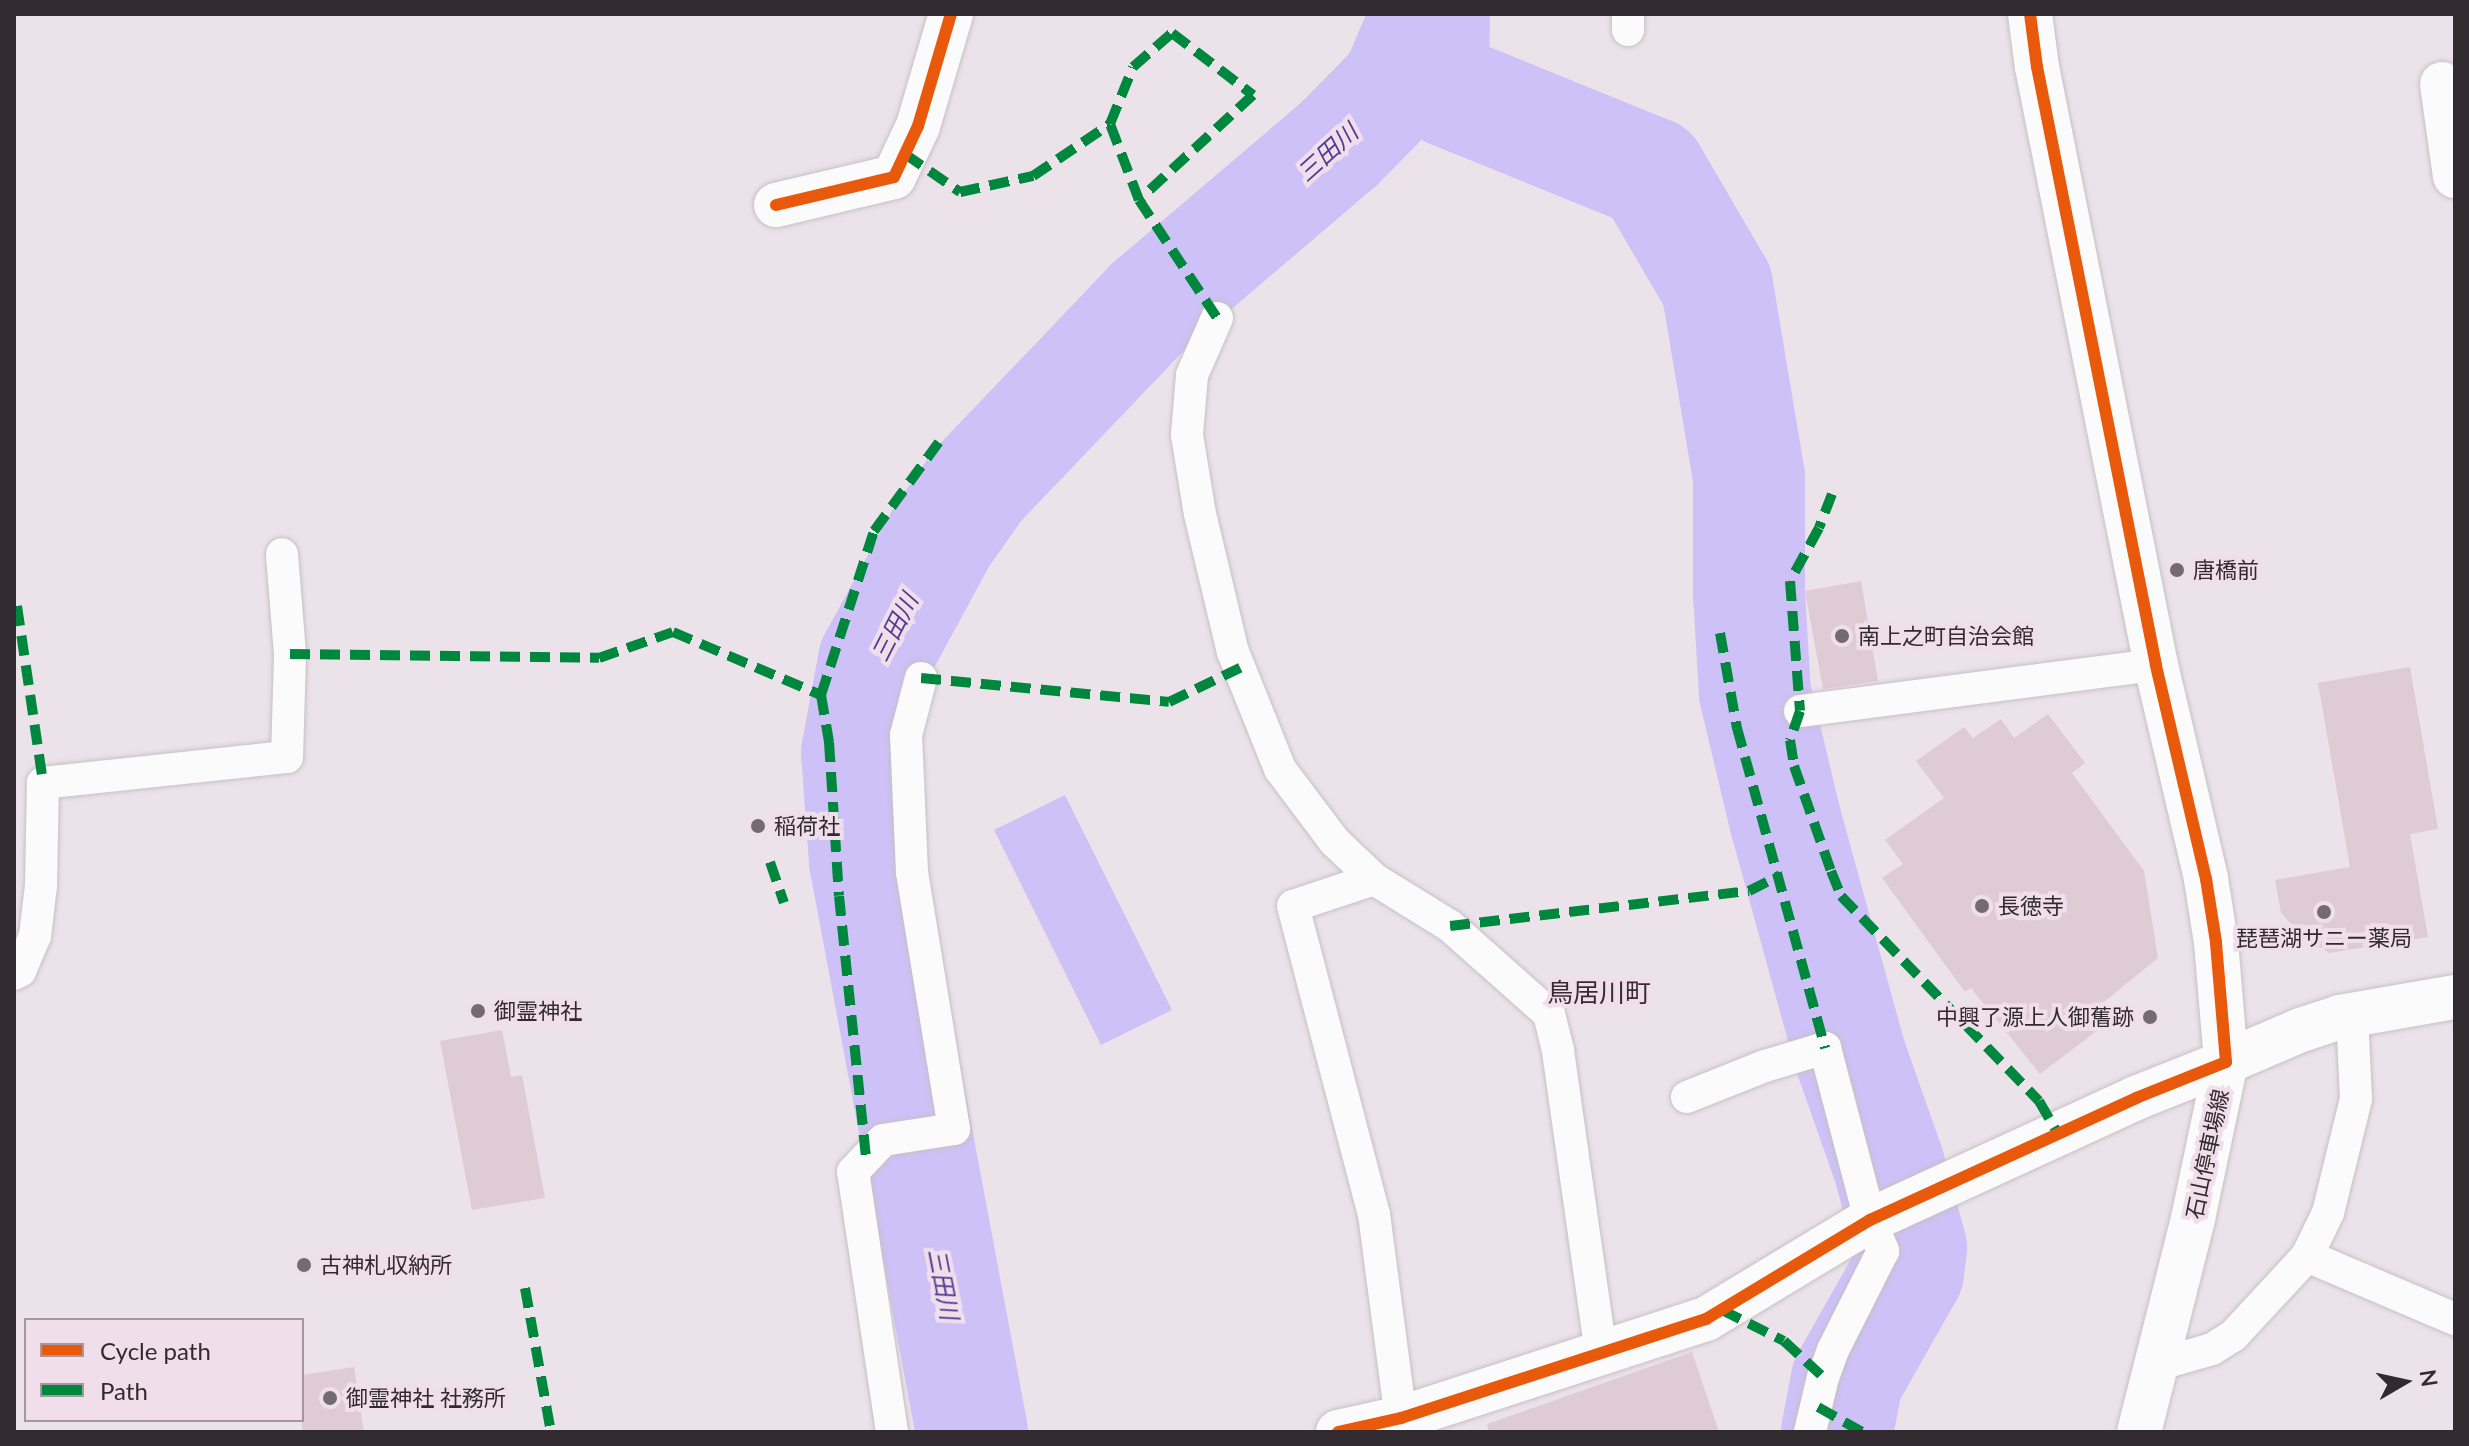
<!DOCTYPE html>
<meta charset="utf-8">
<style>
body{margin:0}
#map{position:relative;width:2469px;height:1446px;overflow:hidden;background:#ece3ea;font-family:Lato,"Noto Sans JP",sans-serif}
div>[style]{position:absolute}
.water>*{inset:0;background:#cdc1f7}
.river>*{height:112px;margin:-56px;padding:0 56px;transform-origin:56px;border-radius:56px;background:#cdc1f7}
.building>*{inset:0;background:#dfcbd3}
.roads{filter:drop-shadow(0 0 2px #c7c0c5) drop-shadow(0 0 2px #c7c0c5)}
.lane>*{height:32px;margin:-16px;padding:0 16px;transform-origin:16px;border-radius:16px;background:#fcfbfc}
.street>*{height:44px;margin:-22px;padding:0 22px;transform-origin:22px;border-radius:22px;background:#fcfbfc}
.secondary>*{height:44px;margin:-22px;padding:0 22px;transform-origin:22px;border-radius:22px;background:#fcfbfc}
.quiet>*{height:10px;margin-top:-5px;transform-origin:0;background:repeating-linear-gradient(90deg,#00873e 0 20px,transparent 0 30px)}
.cycleway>*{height:12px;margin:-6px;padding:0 6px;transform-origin:6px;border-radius:6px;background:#e8590c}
.dots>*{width:22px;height:22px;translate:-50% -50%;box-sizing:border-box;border:4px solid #f0dfeb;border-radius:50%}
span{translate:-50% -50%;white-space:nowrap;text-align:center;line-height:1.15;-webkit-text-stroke:8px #f0dfeb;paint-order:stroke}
.poi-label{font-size:22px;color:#312b2f}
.left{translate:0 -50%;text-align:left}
.right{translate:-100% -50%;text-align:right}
.street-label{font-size:22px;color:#312b2f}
.water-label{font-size:24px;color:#533b91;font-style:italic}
.quarter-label{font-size:26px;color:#382b34}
.frame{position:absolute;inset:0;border:16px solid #312b2f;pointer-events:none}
.legend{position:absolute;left:24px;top:1318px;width:280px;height:104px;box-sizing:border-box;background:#f0dfeb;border:2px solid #a497a0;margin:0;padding:10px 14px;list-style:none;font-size:24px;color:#312b2f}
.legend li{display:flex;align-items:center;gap:16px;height:40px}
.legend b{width:40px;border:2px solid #a497a0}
.north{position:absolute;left:2365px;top:1342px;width:80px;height:80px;-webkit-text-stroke:6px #f0dfeb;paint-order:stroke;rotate:81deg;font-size:22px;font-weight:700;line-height:32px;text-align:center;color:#312b2f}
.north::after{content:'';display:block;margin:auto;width:28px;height:36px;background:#312b2f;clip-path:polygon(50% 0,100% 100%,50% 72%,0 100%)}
</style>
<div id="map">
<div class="water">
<i style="clip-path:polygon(1065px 795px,1172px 1010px,1101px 1045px,994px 830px)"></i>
</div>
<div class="river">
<i style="left:1434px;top:14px;width:58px;rotate:91deg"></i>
<i style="left:1433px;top:72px;width:25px;rotate:50deg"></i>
<i style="left:1449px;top:91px;width:218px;rotate:22.1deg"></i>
<i style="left:1651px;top:173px;width:131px;rotate:59.7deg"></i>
<i style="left:1717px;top:286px;width:195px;rotate:80.5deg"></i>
<i style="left:1749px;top:478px;width:115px;rotate:90deg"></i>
<i style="left:1749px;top:593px;width:100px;rotate:86.6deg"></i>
<i style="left:1755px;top:693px;width:130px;rotate:76.6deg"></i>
<i style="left:1785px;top:819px;width:248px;rotate:74.6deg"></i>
<i style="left:1851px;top:1058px;width:114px;rotate:70.6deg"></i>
<i style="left:1889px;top:1166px;width:85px;rotate:75deg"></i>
<i style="left:1911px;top:1248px;width:24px;rotate:97deg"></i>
<i style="left:1908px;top:1272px;width:124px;rotate:119.5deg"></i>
<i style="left:1847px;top:1380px;width:53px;rotate:100.9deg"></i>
<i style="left:972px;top:1432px;width:581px;rotate:-100.61deg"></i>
<i style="left:865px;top:861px;width:108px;rotate:-94.2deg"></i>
<i style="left:857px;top:753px;width:94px;rotate:-79.5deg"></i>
<i style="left:874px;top:661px;width:142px;rotate:-61.5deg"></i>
<i style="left:942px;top:536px;width:62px;rotate:-54.8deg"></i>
<i style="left:978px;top:485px;width:250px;rotate:-46.3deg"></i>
<i style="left:1151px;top:304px;width:245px;rotate:-40.4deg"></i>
<i style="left:1338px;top:145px;width:84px;rotate:-45.5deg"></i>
<i style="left:1397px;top:85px;width:77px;rotate:-67.1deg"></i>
</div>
<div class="building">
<i style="clip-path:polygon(1861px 581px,1878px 681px,1823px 689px,1805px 591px)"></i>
<i style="clip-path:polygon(2410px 667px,2438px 829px,2410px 834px,2428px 937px,2329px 953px,2301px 935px,2281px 913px,2275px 880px,2350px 867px,2318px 683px)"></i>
<i style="clip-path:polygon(2048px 714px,2085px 763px,2072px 773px,2144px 871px,2158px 958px,2088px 1015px,2098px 1030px,2040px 1074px,1971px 988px,1965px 992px,1882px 878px,1903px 864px,1885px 840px,1944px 798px,1916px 761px,1964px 727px,1973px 738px,2001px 719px,2014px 738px)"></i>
<i style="clip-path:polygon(502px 1030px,511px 1077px,522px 1075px,545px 1198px,472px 1210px,440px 1041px)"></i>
<i style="clip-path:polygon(1692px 1352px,1719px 1432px,1489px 1432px,1487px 1424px)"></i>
<i style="clip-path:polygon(354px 1367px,364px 1432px,302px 1432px,302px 1375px)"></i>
</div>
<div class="roads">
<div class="lane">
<i style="left:1628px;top:14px;width:16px;rotate:90deg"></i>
<i style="left:1217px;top:318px;width:62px;rotate:113.7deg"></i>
<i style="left:1192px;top:375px;width:60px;rotate:94.8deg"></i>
<i style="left:1187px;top:435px;width:80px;rotate:80.7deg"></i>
<i style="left:1200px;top:514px;width:142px;rotate:76.6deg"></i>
<i style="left:1233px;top:652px;width:126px;rotate:68.1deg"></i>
<i style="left:1280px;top:769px;width:90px;rotate:53.1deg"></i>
<i style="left:1334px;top:841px;width:55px;rotate:43.5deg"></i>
<i style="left:1374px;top:879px;width:89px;rotate:31.7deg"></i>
<i style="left:1450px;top:926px;width:132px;rotate:41.6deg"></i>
<i style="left:1549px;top:1014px;width:38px;rotate:76deg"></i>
<i style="left:1558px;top:1051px;width:307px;rotate:81.9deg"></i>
<i style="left:1800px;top:711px;width:359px;rotate:-7.4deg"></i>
<i style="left:1374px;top:879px;width:85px;rotate:161.6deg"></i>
<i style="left:1293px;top:906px;width:318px;rotate:75.3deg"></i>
<i style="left:1374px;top:1214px;width:206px;rotate:82.5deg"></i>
<i style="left:14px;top:974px;width:7px;rotate:-27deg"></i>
<i style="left:20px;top:971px;width:38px;rotate:-67deg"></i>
<i style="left:35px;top:936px;width:50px;rotate:-83.2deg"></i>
<i style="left:41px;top:886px;width:103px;rotate:-88.9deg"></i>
<i style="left:43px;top:783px;width:245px;rotate:-6.1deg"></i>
<i style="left:287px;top:757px;width:103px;rotate:-88.3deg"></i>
<i style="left:290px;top:654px;width:100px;rotate:-94.6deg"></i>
<i style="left:1687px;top:1097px;width:84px;rotate:-21.7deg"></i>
<i style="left:1765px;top:1066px;width:63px;rotate:-16.7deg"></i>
<i style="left:1825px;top:1048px;width:178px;rotate:75.3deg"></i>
<i style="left:1870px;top:1220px;width:34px;rotate:67deg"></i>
<i style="left:1883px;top:1251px;width:111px;rotate:116.8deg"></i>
<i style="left:1833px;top:1350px;width:29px;rotate:110deg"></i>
<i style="left:1823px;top:1377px;width:57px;rotate:103.3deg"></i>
<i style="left:2307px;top:1256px;width:161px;rotate:23.1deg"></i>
<i style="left:2156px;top:1365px;width:58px;rotate:-15.9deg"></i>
<i style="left:2212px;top:1349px;width:25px;rotate:-32deg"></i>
<i style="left:2233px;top:1336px;width:109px;rotate:-47.2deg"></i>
<i style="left:2307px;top:1256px;width:48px;rotate:-64deg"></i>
<i style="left:2328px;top:1213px;width:117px;rotate:-76.2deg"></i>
<i style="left:2356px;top:1099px;width:84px;rotate:-92.7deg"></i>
<i style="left:892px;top:1432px;width:263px;rotate:-98.5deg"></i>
<i style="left:853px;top:1172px;width:44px;rotate:-46.8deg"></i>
<i style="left:883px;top:1140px;width:72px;rotate:-8.8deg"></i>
<i style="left:954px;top:1129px;width:260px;rotate:-99.3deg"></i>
<i style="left:912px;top:872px;width:137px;rotate:-92.5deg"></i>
<i style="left:906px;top:735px;width:59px;rotate:-75.3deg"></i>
</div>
<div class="street">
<i style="left:2442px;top:84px;width:93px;rotate:82deg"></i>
<i style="left:776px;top:205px;width:121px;rotate:-13.3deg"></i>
<i style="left:894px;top:177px;width:56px;rotate:-64.8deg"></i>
<i style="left:918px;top:126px;width:117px;rotate:-73.6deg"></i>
<i style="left:1338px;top:1432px;width:65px;rotate:-12.5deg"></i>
<i style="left:1401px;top:1418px;width:321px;rotate:-18deg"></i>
<i style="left:1706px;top:1319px;width:192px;rotate:-31.1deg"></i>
<i style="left:1870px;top:1220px;width:293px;rotate:-24.6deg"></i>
<i style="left:2136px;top:1098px;width:97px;rotate:-21.8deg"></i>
</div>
<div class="secondary">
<i style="left:2030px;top:14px;width:53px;rotate:82.5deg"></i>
<i style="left:2037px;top:67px;width:610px;rotate:78.75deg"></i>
<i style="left:2156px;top:665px;width:220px;rotate:76.8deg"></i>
<i style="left:2206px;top:879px;width:64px;rotate:81deg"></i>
<i style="left:2216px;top:942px;width:120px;rotate:85.2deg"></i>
<i style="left:2226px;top:1062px;width:160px;rotate:101.9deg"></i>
<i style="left:2193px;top:1219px;width:220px;rotate:104.2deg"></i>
<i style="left:2226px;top:1062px;width:82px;rotate:-23.1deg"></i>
<i style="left:2301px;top:1030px;width:41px;rotate:-18.4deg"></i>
<i style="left:2340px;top:1017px;width:117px;rotate:-9.9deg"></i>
</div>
</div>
<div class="quiet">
<i style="left:905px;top:154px;width:67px;rotate:34.6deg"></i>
<i style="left:960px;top:192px;width:75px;rotate:-12.4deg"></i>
<i style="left:1033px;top:176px;width:93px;rotate:-34deg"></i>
<i style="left:1139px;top:200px;width:81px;rotate:-110.9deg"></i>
<i style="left:1110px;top:124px;width:61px;rotate:-68deg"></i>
<i style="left:1133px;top:67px;width:52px;rotate:-41.1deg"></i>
<i style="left:1172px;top:33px;width:102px;rotate:37.4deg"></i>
<i style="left:1253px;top:95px;width:155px;rotate:137.4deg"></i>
<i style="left:1139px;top:200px;width:141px;rotate:56.5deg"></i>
<i style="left:1832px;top:494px;width:36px;rotate:111deg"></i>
<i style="left:1819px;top:528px;width:60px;rotate:118.7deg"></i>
<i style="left:1790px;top:581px;width:130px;rotate:85.6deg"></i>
<i style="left:1800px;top:711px;width:31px;rotate:109deg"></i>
<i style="left:1790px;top:740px;width:26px;rotate:81deg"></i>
<i style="left:1794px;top:766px;width:111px;rotate:70.6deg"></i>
<i style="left:1831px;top:871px;width:27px;rotate:68deg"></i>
<i style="left:1841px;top:896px;width:285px;rotate:46deg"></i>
<i style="left:2039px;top:1101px;width:38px;rotate:60deg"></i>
<i style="left:17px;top:606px;width:179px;rotate:81.6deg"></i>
<i style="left:1720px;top:633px;width:97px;rotate:79.9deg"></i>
<i style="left:1737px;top:728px;width:332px;rotate:74.6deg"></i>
<i style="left:290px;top:654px;width:309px;rotate:0.7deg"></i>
<i style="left:599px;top:658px;width:78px;rotate:-19.4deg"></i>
<i style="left:673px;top:632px;width:161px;rotate:23.1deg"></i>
<i style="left:821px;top:695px;width:48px;rotate:80.3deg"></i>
<i style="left:829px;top:742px;width:154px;rotate:86.3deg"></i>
<i style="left:839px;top:896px;width:262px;rotate:84.1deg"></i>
<i style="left:921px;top:678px;width:249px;rotate:5.5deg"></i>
<i style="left:1169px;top:702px;width:79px;rotate:-25.6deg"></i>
<i style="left:821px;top:695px;width:172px;rotate:-72.1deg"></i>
<i style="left:874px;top:531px;width:110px;rotate:-53.9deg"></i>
<i style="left:770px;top:862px;width:43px;rotate:71.1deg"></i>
<i style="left:1450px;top:926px;width:301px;rotate:-6.7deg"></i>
<i style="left:1749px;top:891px;width:35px;rotate:-27deg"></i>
<i style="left:525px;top:1288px;width:146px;rotate:79.8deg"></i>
<i style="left:1722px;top:1310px;width:69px;rotate:26.6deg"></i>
<i style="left:1784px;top:1341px;width:53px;rotate:42.7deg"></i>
<i style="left:1818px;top:1407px;width:51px;rotate:29.6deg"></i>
</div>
<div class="cycleway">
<i style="left:776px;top:205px;width:121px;rotate:-13.3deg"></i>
<i style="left:894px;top:177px;width:56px;rotate:-64.8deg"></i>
<i style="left:918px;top:126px;width:117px;rotate:-73.6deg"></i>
<i style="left:1338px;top:1432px;width:65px;rotate:-12.5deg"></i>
<i style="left:1401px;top:1418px;width:321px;rotate:-18deg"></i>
<i style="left:1706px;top:1319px;width:192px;rotate:-31.1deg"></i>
<i style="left:1870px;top:1220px;width:293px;rotate:-24.6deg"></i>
<i style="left:2136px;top:1098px;width:97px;rotate:-21.8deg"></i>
<i style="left:2226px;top:1062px;width:120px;rotate:-94.8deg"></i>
<i style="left:2216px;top:942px;width:64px;rotate:-99deg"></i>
<i style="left:2206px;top:879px;width:220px;rotate:-103.2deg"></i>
<i style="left:2156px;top:665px;width:610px;rotate:-101.25deg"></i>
<i style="left:2037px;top:67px;width:53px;rotate:-97.5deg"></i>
</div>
<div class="dots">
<i style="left:2177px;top:570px;background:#726b70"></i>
<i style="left:1842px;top:636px;background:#726b70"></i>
<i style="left:758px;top:826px;background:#726b70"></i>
<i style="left:1982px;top:906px;background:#726b70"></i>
<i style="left:2324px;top:912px;background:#726b70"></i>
<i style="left:478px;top:1011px;background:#726b70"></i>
<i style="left:2150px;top:1017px;background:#726b70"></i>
<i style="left:304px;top:1265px;background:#726b70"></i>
<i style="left:330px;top:1398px;background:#726b70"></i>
</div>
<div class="poi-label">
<span class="left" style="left:2193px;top:570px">唐橋前</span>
<span class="left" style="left:1858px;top:636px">南上之町自治会館</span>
<span class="left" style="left:774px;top:826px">稲荷社</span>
<span class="left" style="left:1998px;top:906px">長徳寺</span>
<span style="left:2324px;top:938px">琵琶湖サニー薬局</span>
<span class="left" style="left:494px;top:1011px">御霊神社</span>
<span class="right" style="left:2134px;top:1017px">中興了源上人御𦾔跡</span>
<span class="left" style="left:320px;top:1265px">古神札収納所</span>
<span class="left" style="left:346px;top:1398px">御霊神社 社務所</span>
</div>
<div class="street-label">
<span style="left:2207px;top:1154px;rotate:-78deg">石山停車場線</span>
</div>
<div class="water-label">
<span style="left:1327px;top:152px;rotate:-42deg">三田川</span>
<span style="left:894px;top:627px;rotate:-63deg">三田川</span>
<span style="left:944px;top:1284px;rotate:79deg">三田川</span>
</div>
<div class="quarter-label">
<span style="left:1599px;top:993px">鳥居川町</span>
</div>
<div class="frame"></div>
<ul class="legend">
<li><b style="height:10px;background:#e8590c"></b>Cycle path</li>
<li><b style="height:10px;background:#00873e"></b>Path</li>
</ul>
<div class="north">N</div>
</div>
